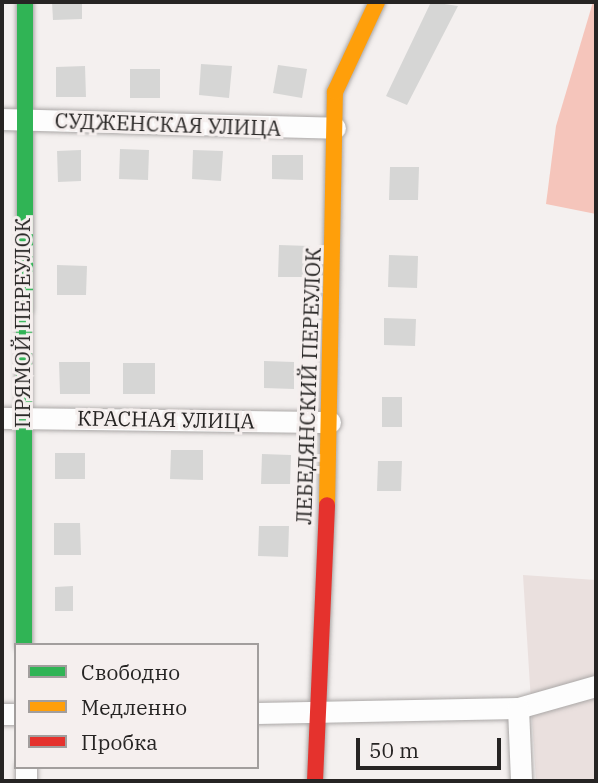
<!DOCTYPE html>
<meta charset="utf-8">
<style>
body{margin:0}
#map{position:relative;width:598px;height:783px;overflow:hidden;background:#f4f0ef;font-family:"IBM Plex Serif",serif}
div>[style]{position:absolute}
.built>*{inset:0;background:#eae0de}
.forest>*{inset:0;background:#f5c5bb}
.building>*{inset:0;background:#d6d6d5}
.roads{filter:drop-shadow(0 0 2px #aaa7a6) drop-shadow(0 0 2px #aaa7a6)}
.street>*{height:21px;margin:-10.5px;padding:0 10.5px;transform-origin:10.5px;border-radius:10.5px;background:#fdfdfd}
.fast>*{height:16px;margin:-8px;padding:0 8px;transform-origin:8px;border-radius:8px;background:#30b455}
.slow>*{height:16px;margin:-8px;padding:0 8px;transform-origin:8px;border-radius:8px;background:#ff9f0a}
.jam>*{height:16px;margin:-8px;padding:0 8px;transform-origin:8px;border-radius:8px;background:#e5322d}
span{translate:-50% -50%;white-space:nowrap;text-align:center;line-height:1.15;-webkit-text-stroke:6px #f5efee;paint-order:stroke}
.street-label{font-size:21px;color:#262423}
.frame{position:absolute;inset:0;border:4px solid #262423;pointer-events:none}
.legend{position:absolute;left:14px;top:643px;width:245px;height:126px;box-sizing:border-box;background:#f5efee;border:2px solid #a29e9d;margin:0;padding:9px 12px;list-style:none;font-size:21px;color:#262423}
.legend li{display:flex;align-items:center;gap:14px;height:35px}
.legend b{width:35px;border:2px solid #a29e9d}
.scale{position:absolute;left:356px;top:738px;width:145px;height:32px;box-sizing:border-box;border:4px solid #262423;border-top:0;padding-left:9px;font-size:21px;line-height:24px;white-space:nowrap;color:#262423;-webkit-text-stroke:5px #f5efee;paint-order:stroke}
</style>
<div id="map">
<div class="built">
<i style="clip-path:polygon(523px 575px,596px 580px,596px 781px,536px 781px)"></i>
</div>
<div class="forest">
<i style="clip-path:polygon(593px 2px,596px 2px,596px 214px,546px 204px,556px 126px)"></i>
</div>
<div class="building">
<i style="clip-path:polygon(52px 2px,82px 2px,82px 19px,53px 20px)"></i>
<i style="clip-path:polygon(431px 2px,458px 6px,407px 105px,386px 96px)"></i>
<i style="clip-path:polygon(201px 64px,232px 66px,229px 98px,199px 95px)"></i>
<i style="clip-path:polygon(278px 65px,307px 69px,302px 98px,273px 93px)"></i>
<i style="clip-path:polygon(85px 66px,86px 97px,56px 97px,56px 67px)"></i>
<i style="clip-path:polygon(130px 69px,160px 69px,160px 98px,130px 98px)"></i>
<i style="clip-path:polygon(120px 149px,149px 150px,148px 180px,119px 179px)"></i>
<i style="clip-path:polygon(81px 150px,81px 181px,58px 182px,57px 151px)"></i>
<i style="clip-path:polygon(193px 150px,223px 151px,221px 181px,192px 179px)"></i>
<i style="clip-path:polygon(272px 155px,303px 155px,303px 180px,272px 179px)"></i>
<i style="clip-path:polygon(390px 167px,419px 167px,418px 200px,389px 200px)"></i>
<i style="clip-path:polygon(279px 245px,310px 246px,310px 277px,278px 277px)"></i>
<i style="clip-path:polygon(389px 255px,418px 256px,417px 288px,388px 287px)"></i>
<i style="clip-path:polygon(57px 265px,87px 266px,86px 295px,57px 295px)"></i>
<i style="clip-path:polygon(384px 318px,416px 319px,415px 346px,384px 345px)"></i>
<i style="clip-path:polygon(264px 361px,294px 362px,294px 389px,264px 388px)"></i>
<i style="clip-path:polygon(59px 362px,90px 362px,90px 394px,60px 394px)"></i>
<i style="clip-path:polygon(123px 363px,155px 363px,155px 394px,123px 394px)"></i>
<i style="clip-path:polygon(382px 397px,402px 397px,402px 427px,382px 427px)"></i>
<i style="clip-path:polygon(171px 450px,203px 450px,203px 480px,170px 479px)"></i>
<i style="clip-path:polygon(55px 453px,85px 453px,85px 479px,55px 479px)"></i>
<i style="clip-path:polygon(262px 454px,291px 455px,290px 484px,261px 484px)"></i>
<i style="clip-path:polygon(378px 461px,402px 461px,401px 491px,377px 491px)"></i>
<i style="clip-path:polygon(54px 523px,80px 523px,81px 555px,54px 555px)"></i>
<i style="clip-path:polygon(259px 526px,289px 526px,288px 557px,258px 556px)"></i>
<i style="clip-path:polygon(73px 586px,73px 611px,55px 611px,55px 587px)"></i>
</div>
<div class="roads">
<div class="street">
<i style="left:2px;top:119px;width:333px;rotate:1.5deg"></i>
<i style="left:2px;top:418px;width:328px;rotate:0.7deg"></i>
<i style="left:518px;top:708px;width:81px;rotate:-15.8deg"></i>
<i style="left:257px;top:713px;width:261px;rotate:-1.1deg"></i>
<i style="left:518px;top:708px;width:73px;rotate:87.6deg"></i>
<i style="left:2px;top:714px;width:14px"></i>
<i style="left:26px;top:767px;width:14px;rotate:90deg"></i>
</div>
<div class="fast">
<i style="left:24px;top:645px;width:643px;rotate:-89.91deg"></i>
</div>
<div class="slow">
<i style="left:327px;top:505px;width:413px;rotate:-88.9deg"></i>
<i style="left:335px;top:92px;width:99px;rotate:-65deg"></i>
</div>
<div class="jam">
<i style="left:315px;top:781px;width:276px;rotate:-87.5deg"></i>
</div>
</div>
<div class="street-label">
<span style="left:168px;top:124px;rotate:2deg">СУДЖЕНСКАЯ УЛИЦА</span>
<span style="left:22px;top:323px;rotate:-90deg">ПРЯМОЙ ПЕРЕУЛОК</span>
<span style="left:308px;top:386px;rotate:-88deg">ЛЕБЕДЯНСКИЙ ПЕРЕУЛОК</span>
<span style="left:166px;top:419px;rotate:1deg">КРАСНАЯ УЛИЦА</span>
</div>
<div class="frame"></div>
<ul class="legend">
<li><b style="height:9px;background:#30b455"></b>Свободно</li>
<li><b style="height:9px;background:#ff9f0a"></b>Медленно</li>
<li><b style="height:9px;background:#e5322d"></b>Пробка</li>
</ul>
<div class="scale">50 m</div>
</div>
